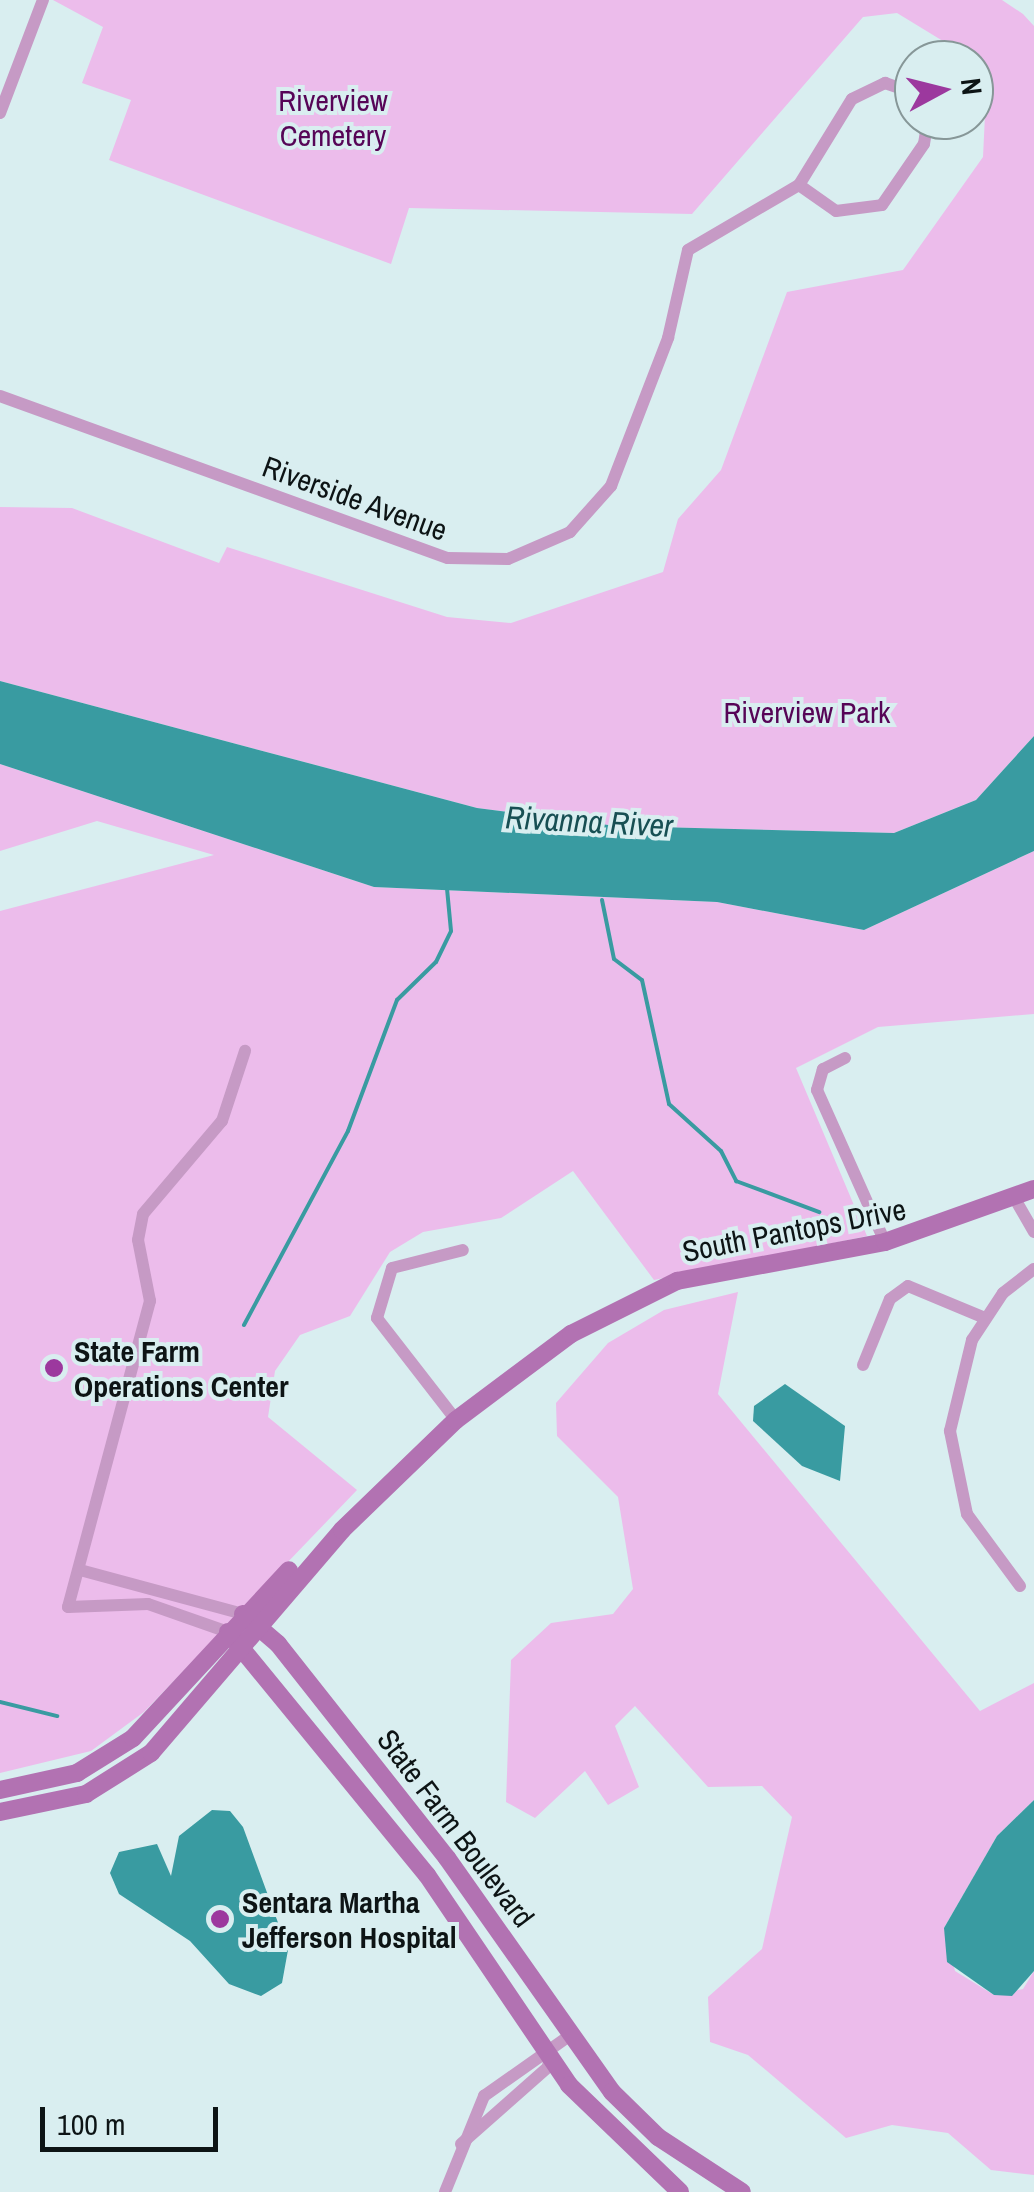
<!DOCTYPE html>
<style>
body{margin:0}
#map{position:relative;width:1034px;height:2192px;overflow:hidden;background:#d9eef0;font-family:"Archivo Narrow",sans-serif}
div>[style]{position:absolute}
.green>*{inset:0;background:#ecbceb}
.water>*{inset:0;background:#399ba1}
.stream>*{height:4px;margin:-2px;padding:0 2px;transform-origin:2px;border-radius:2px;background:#399ba1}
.street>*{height:12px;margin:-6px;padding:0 6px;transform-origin:6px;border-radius:6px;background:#c69ac5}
.secondary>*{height:18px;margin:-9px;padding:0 9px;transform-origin:9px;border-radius:9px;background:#b272b2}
.dots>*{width:28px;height:28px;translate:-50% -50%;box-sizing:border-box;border:5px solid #d9eef0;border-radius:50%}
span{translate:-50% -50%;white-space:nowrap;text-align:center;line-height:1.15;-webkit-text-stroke:8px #d9eef0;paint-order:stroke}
.park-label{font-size:30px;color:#560557}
.street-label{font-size:30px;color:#0d1415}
.poi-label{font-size:30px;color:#0d1415;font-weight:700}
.left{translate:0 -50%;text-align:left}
.water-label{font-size:32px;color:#174f53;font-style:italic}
.north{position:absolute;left:894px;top:40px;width:100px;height:100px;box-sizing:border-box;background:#d9eef0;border:2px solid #879798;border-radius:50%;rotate:83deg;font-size:28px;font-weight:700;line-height:40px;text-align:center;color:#0d1415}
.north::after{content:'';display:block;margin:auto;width:35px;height:45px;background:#9c389e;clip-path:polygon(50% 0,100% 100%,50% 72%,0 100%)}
.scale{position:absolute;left:40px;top:2107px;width:178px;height:45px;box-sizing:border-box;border:5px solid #0d1415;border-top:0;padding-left:12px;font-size:30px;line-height:35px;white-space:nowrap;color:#0d1415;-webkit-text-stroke:8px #d9eef0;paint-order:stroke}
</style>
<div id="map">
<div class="green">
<i style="clip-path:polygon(53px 0,1002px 0,1023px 14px,1034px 26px,1034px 736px,976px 800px,894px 833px,616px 826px,477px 808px,0 681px,0 507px,72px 508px,219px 563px,227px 547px,447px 617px,511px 623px,663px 572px,678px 519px,721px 470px,787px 292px,903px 270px,983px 157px,986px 94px,974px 60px,897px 13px,863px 17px,692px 214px,409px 208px,391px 264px,109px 160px,131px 100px,82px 83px,103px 27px)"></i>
<i style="clip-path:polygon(0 764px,374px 887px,717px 902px,864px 930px,1034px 851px,1034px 1014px,878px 1027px,796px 1068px,867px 1236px,654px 1280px,573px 1171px,501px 1218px,423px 1232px,390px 1252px,350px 1316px,300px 1335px,275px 1371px,268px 1417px,357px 1490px,144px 1712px,91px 1751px,0 1773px,0 911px,214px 855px,97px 821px,0 851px)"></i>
<i style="clip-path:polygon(738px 1292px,718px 1394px,980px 1711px,1034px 1683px,1034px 1800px,997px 1836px,944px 1928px,955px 1971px,994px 1995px,1023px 1989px,1034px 1971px,1034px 2175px,991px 2170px,948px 2133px,892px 2125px,846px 2138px,748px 2055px,710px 2042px,708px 1997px,762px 1949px,792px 1817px,762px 1786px,708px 1787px,635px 1706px,615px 1726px,639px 1787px,608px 1805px,585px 1771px,535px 1818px,506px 1802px,511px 1660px,551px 1623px,613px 1614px,633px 1589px,618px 1497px,557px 1436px,556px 1403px,608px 1343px,664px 1310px)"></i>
</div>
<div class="water">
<i style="clip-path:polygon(0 681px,477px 808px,616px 826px,894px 833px,976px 800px,1034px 736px,1034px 851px,864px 930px,717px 902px,374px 887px,0 764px)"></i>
<i style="clip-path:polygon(785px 1384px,845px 1426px,840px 1481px,802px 1466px,753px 1421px,754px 1406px)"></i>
<i style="clip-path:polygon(1034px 1800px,1034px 1971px,1012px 1996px,994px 1995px,947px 1962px,944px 1928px,997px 1836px)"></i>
<i style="clip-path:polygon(212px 1810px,230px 1811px,243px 1827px,288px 1950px,282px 1983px,261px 1996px,229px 1984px,190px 1941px,119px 1894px,110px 1873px,119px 1852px,157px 1844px,171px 1876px,179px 1836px)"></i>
</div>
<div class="stream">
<i style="left:602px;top:900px;width:60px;rotate:78.5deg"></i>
<i style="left:614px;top:959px;width:35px;rotate:37deg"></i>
<i style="left:642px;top:980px;width:127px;rotate:77.7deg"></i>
<i style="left:669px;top:1104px;width:70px;rotate:42.1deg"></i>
<i style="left:721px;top:1151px;width:34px;rotate:63deg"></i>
<i style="left:736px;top:1181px;width:89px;rotate:20.5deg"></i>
<i style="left:244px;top:1325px;width:220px;rotate:-61.8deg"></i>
<i style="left:348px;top:1131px;width:140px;rotate:-69.5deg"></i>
<i style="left:397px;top:1000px;width:54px;rotate:-44.3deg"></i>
<i style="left:436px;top:962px;width:34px;rotate:-64deg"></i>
<i style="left:451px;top:931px;width:42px;rotate:-95.4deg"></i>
<i style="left:0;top:1702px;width:59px;rotate:13.8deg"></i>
</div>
<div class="street">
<i style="left:0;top:113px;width:121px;rotate:-69.2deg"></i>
<i style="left:799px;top:185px;width:45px;rotate:35.1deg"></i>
<i style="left:836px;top:211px;width:46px;rotate:-7.4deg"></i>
<i style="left:882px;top:205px;width:74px;rotate:-55.5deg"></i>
<i style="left:924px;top:144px;width:24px;rotate:-81deg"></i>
<i style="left:799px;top:185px;width:101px;rotate:-58.4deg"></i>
<i style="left:852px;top:99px;width:37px;rotate:-26deg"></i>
<i style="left:885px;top:83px;width:31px;rotate:19deg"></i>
<i style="left:0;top:396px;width:476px;rotate:19.9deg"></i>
<i style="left:448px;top:558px;width:60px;rotate:1deg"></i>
<i style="left:508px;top:559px;width:68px;rotate:-23.5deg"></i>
<i style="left:570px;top:532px;width:62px;rotate:-48.3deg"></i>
<i style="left:611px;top:486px;width:159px;rotate:-68.9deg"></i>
<i style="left:668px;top:338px;width:90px;rotate:-77.2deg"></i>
<i style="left:688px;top:250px;width:129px;rotate:-30.4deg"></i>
<i style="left:845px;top:1058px;width:25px;rotate:153deg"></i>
<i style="left:823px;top:1069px;width:22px;rotate:106deg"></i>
<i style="left:817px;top:1090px;width:167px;rotate:65.9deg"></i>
<i style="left:1015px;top:1199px;width:38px;rotate:60deg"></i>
<i style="left:863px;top:1365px;width:71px;rotate:-67.8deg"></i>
<i style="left:890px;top:1299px;width:22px;rotate:-36deg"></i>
<i style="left:908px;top:1286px;width:83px;rotate:22.6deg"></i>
<i style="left:456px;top:1420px;width:129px;rotate:-127.8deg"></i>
<i style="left:377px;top:1318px;width:52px;rotate:-73.3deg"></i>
<i style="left:392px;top:1268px;width:73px;rotate:-14.2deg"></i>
<i style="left:80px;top:1570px;width:169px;rotate:15.1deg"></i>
<i style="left:1020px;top:1586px;width:89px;rotate:-126.4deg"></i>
<i style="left:967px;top:1514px;width:85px;rotate:-101.6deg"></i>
<i style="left:950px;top:1431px;width:94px;rotate:-76.4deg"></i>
<i style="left:972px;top:1340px;width:56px;rotate:-56.6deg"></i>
<i style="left:1003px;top:1293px;width:39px;rotate:-38deg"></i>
<i style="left:228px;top:1632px;width:85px;rotate:-160.7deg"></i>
<i style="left:148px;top:1604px;width:80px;rotate:177.9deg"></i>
<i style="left:68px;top:1607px;width:317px;rotate:-75deg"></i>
<i style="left:150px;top:1301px;width:62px;rotate:-101.1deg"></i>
<i style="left:138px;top:1240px;width:26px;rotate:-79deg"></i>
<i style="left:143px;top:1214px;width:122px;rotate:-49.7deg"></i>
<i style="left:222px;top:1121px;width:74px;rotate:-71.8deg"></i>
<i style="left:461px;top:2144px;width:116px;rotate:-41.5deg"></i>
<i style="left:548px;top:2067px;width:14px;rotate:-82deg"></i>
<i style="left:445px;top:2192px;width:104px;rotate:-67.9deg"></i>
<i style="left:484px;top:2096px;width:104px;rotate:-35.2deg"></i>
</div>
<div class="secondary">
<i style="left:243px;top:1614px;width:46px;rotate:40.6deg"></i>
<i style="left:278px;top:1644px;width:273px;rotate:51.7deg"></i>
<i style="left:447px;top:1858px;width:286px;rotate:54.8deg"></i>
<i style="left:612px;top:2092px;width:64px;rotate:44.4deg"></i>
<i style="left:658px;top:2137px;width:100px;rotate:33.2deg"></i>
<i style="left:228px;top:1632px;width:314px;rotate:50.7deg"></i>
<i style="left:427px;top:1875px;width:254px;rotate:55.9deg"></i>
<i style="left:569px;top:2085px;width:154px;rotate:43.9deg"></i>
<i style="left:0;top:1790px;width:79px;rotate:-12.4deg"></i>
<i style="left:77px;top:1773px;width:66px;rotate:-32deg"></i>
<i style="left:133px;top:1738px;width:229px;rotate:-47.1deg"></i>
<i style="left:0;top:1812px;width:88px;rotate:-11.8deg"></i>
<i style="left:86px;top:1794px;width:77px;rotate:-32.2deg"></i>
<i style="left:151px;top:1753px;width:294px;rotate:-49.4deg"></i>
<i style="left:342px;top:1530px;width:158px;rotate:-44deg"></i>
<i style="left:456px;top:1420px;width:144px;rotate:-36.8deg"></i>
<i style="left:571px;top:1334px;width:119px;rotate:-26.6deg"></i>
<i style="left:677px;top:1281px;width:212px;rotate:-10.6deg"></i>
<i style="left:885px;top:1242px;width:158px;rotate:-19.6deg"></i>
</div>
<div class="dots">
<i style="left:54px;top:1368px;background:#9c389e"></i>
<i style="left:220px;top:1919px;background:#9c389e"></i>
</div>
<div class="park-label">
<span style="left:333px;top:117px">Riverview<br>Cemetery</span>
<span style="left:807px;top:712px">Riverview Park</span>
</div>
<div class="street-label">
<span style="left:355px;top:498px;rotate:20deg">Riverside Avenue</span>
<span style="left:794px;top:1230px;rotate:-11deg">South Pantops Drive</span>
<span style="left:456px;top:1828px;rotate:53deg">State Farm Boulevard</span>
</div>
<div class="poi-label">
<span class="left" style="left:74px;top:1368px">State Farm<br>Operations Center</span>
<span class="left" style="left:242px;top:1919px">Sentara Martha<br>Jefferson Hospital</span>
</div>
<div class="water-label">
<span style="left:589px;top:822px;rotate:3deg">Rivanna River</span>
</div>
<div class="north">N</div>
<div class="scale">100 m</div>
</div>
